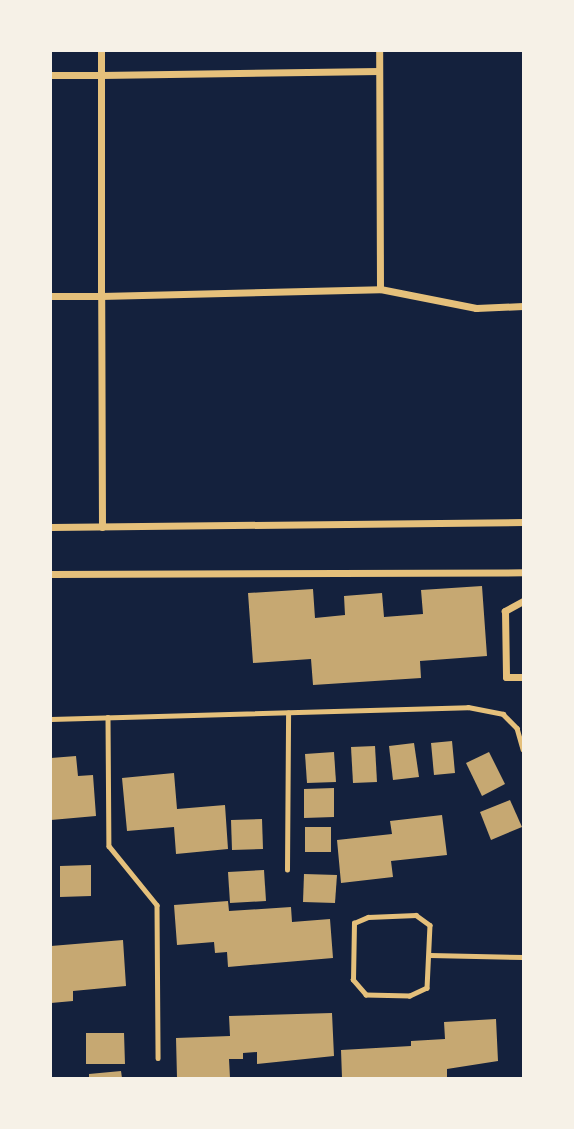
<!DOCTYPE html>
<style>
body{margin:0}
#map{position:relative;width:574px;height:1129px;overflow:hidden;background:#14213d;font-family:Manrope,sans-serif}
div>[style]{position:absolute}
.building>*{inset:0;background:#c6a872}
.service>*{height:4.5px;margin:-2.25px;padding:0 2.25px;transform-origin:2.25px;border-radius:2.25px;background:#e5c07b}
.minor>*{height:7px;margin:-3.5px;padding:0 3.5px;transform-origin:3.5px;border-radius:3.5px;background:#e5c07b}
span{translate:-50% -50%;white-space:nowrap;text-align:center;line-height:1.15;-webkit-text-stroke:5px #f6f1e7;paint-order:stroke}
.frame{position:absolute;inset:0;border:52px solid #f6f1e7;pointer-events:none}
</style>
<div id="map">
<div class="building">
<i style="clip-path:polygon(482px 586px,487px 656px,420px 661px,421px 678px,313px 685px,311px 659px,253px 663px,248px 593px,313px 589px,315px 618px,345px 615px,344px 596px,382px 593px,384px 617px,423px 614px,421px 590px)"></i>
<i style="clip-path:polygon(452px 741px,455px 773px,434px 775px,431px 743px)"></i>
<i style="clip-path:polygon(414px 743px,419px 777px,393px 780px,389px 746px)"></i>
<i style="clip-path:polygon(375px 746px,377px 782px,353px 783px,351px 747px)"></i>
<i style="clip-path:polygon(334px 752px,336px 782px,307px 783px,305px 754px)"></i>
<i style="clip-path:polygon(489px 752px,505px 784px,482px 796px,466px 763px)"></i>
<i style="clip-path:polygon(76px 756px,78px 776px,93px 775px,96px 816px,51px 820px,51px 758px)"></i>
<i style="clip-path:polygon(174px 773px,177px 809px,225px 805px,228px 849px,176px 854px,174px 827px,127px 831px,122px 778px)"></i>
<i style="clip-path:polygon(334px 788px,334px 817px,304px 818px,304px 789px)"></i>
<i style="clip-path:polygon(510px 800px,522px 827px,491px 840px,480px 812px)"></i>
<i style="clip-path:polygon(442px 815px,447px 855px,391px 861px,393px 877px,341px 883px,337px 840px,392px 834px,390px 821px)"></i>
<i style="clip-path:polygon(262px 819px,263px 849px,232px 850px,231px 820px)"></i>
<i style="clip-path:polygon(305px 827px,331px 827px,331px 852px,305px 852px)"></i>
<i style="clip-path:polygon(91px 865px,91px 896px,60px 897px,60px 866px)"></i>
<i style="clip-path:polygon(264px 870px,266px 901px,230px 903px,228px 872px)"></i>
<i style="clip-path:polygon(304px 874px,337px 875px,335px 903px,303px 902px)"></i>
<i style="clip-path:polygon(228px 901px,229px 911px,291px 907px,292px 922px,330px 919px,333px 958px,228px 967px,227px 952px,215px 953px,214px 942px,177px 945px,174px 905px)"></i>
<i style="clip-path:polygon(123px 940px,126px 986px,73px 991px,73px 1001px,51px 1003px,51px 946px)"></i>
<i style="clip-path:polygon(332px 1013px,334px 1056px,257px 1064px,257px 1052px,243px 1053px,243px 1059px,229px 1059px,230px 1078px,177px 1078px,176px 1038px,230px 1036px,229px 1016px)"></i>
<i style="clip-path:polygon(496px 1019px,498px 1061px,447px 1069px,447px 1078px,342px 1078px,341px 1050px,411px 1046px,411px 1041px,445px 1039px,444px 1022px)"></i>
<i style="clip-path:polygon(86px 1033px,124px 1033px,125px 1064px,86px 1064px)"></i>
<i style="clip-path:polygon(121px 1071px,122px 1078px,89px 1078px,89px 1074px)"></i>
</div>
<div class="service">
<i style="left:108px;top:717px;width:129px;rotate:89.6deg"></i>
<i style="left:109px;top:846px;width:76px;rotate:50.9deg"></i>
<i style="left:157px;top:905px;width:153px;rotate:89.6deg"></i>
<i style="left:51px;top:719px;width:417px;rotate:-1.6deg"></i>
<i style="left:468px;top:707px;width:36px;rotate:11deg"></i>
<i style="left:503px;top:714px;width:20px;rotate:45deg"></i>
<i style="left:517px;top:728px;width:22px;rotate:74deg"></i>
<i style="left:287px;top:870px;width:157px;rotate:-89.6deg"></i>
<i style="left:416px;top:915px;width:17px;rotate:36deg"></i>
<i style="left:430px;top:925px;width:63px;rotate:92.7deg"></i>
<i style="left:427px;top:988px;width:19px;rotate:155deg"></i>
<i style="left:410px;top:996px;width:44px;rotate:-178.7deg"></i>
<i style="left:366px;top:995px;width:20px;rotate:-131deg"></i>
<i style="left:353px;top:980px;width:57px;rotate:-89deg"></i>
<i style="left:354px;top:923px;width:15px;rotate:-23deg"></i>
<i style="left:368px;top:917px;width:48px;rotate:-2.4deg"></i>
<i style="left:430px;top:955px;width:93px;rotate:1.2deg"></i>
</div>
<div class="minor">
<i style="left:51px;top:75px;width:50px"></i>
<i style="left:101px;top:75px;width:24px;rotate:-90deg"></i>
<i style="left:380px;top:289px;width:98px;rotate:11.2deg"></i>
<i style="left:476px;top:308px;width:47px;rotate:-2.4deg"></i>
<i style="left:51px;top:296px;width:50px"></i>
<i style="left:101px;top:296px;width:221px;rotate:-90deg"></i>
<i style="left:101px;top:75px;width:278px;rotate:-0.8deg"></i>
<i style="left:51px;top:527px;width:472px;rotate:-0.6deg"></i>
<i style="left:102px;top:527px;width:231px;rotate:-90.2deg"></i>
<i style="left:101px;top:296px;width:279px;rotate:-1.4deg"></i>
<i style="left:380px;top:289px;width:238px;rotate:-90.2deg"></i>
<i style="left:51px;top:574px;width:472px;rotate:-0.2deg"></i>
<i style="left:523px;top:601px;width:21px;rotate:151deg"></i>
<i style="left:505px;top:611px;width:66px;rotate:89.1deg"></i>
<i style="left:506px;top:677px;width:17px"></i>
</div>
<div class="frame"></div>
</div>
